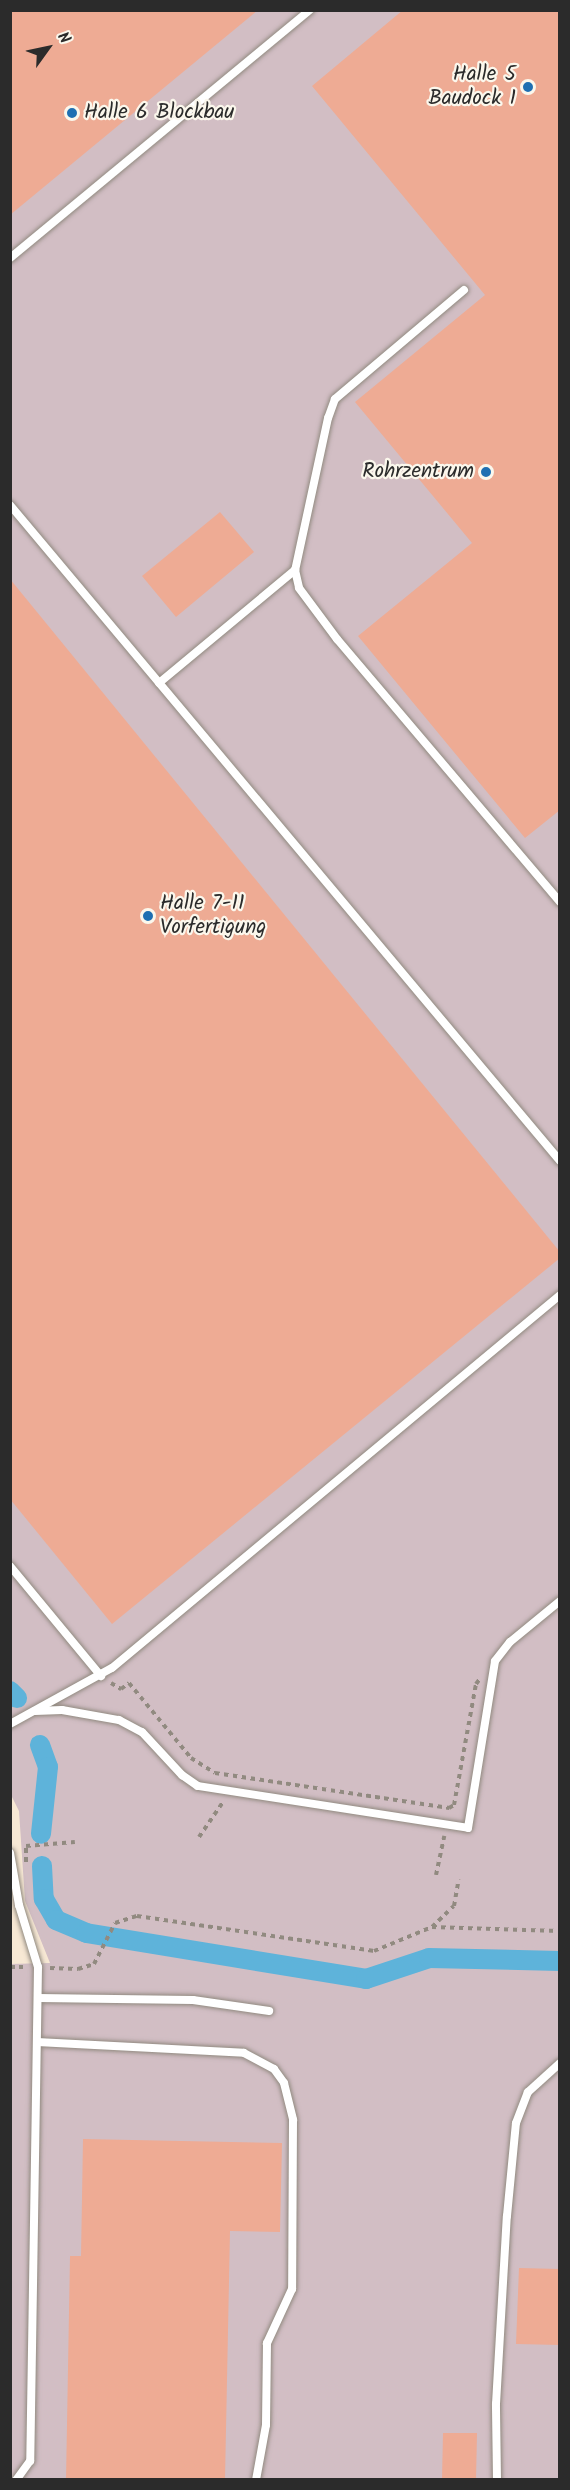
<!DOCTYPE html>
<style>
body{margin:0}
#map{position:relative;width:570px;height:2490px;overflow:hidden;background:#f7e8d4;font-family:Kalam,sans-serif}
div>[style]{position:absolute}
.industrial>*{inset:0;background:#d2bec4}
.canal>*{height:20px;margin:-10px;padding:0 10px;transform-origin:10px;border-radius:10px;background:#5eb3da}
.building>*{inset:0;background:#eeab94}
.path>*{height:4px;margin-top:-2px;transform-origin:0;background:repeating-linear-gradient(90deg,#918a80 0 4.5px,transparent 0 9px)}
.roads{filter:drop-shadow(0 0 2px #918a80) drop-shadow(0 0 2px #918a80)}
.service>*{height:8px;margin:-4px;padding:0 4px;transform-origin:4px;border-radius:4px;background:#fff}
.dots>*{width:16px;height:16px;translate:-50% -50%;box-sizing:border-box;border:3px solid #fbf7ec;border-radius:50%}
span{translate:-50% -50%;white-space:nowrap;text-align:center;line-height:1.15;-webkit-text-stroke:4.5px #fbf7ec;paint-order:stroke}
.poi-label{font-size:21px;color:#2b2b2b}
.right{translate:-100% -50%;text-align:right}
.left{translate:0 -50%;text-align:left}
.frame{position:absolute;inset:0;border:12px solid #2b2b2b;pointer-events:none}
.north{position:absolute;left:18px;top:18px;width:60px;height:60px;-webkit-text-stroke:4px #fbf7ec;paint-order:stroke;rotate:57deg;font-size:16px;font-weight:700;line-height:24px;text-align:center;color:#2b2b2b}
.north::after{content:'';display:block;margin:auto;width:21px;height:27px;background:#2b2b2b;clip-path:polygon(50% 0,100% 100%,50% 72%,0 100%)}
</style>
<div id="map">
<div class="industrial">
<i style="clip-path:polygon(11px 11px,559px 11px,559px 2479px,11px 2479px,10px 1964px,50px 1963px,25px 1901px,19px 1811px,10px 1793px)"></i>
</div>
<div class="canal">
<i style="left:10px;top:1691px;width:10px;rotate:45deg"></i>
<i style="left:40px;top:1745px;width:23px;rotate:70deg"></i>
<i style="left:48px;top:1767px;width:67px;rotate:96deg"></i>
<i style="left:42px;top:1866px;width:33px;rotate:87deg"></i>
<i style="left:44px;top:1899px;width:24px;rotate:60deg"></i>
<i style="left:56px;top:1920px;width:33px;rotate:23deg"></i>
<i style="left:86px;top:1933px;width:284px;rotate:9.3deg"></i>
<i style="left:366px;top:1979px;width:66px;rotate:-18.4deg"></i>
<i style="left:429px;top:1958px;width:131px;rotate:1.3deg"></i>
</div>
<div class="building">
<i style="clip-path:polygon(10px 10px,258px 10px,10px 215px)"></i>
<i style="clip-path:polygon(403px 10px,560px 10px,560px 810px,525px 838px,358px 636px,472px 543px,355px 402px,485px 295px,312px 86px)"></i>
<i style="clip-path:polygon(220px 512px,254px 552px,176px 617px,142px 576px)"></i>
<i style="clip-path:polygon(10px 579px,560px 1252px,560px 1258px,112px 1624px,10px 1499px)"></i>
<i style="clip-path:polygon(83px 2139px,282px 2143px,280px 2232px,230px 2231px,225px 2480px,66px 2480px,70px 2256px,81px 2256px)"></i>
<i style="clip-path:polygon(519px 2268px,560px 2269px,560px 2345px,516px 2344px)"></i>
<i style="clip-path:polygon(443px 2433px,477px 2433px,476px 2480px,442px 2480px)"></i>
</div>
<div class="path">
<i style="left:111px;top:1683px;width:12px;rotate:31deg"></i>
<i style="left:121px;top:1689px;width:10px;rotate:-37deg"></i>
<i style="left:129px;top:1683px;width:97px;rotate:50.4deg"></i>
<i style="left:191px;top:1758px;width:28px;rotate:32deg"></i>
<i style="left:215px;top:1773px;width:237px;rotate:8.5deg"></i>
<i style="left:449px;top:1808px;width:6px;rotate:-31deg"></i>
<i style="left:454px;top:1805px;width:123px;rotate:-79.7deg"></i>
<i style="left:476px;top:1684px;width:5px;rotate:-53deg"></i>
<i style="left:199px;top:1837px;width:42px;rotate:-55.6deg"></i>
<i style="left:26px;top:1862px;width:16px;rotate:-90deg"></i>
<i style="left:26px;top:1846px;width:49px;rotate:-4.7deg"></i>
<i style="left:436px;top:1875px;width:40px;rotate:-78deg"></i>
<i style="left:432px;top:1927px;width:30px;rotate:-44deg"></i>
<i style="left:454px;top:1906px;width:27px;rotate:-80deg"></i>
<i style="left:10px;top:1967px;width:15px"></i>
<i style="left:50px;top:1968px;width:28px;rotate:2deg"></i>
<i style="left:78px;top:1969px;width:17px;rotate:-17deg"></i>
<i style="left:94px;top:1964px;width:46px;rotate:-62.9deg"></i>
<i style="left:115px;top:1923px;width:23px;rotate:-18deg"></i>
<i style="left:137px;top:1916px;width:240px;rotate:8.4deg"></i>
<i style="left:374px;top:1951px;width:63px;rotate:-22.5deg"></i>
<i style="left:432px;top:1927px;width:128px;rotate:1.8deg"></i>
</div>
<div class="roads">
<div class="service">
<i style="left:10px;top:258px;width:389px;rotate:-39.6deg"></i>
<i style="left:464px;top:290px;width:169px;rotate:139.8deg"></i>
<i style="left:335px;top:399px;width:20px;rotate:110deg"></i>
<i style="left:328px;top:418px;width:156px;rotate:102.2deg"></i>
<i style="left:295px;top:570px;width:18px;rotate:77deg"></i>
<i style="left:299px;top:588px;width:64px;rotate:53.3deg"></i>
<i style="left:337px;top:639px;width:345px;rotate:49.7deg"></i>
<i style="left:10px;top:505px;width:856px;rotate:50.02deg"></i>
<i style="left:159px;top:683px;width:177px;rotate:-39.7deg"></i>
<i style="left:10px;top:1566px;width:143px;rotate:50.4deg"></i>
<i style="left:35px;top:1711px;width:27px;rotate:-2deg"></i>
<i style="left:62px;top:1710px;width:58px;rotate:10deg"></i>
<i style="left:119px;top:1720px;width:26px;rotate:28deg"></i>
<i style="left:142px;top:1732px;width:59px;rotate:47.1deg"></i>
<i style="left:182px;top:1775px;width:19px;rotate:35deg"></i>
<i style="left:198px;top:1786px;width:273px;rotate:8.8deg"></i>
<i style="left:468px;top:1828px;width:169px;rotate:-80.8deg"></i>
<i style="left:495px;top:1661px;width:24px;rotate:-52deg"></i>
<i style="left:510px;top:1642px;width:65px;rotate:-39.4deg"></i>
<i style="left:10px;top:1724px;width:116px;rotate:-28.8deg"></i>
<i style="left:112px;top:1668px;width:583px;rotate:-39.78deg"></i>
<i style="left:10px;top:1853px;width:53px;rotate:80.2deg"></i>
<i style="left:19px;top:1905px;width:65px;rotate:73deg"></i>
<i style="left:38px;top:1967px;width:494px;rotate:90.9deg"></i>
<i style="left:30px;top:2461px;width:24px;rotate:126deg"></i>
<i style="left:38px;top:1998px;width:155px;rotate:0.7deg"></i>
<i style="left:193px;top:2000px;width:77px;rotate:8.2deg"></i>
<i style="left:37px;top:2042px;width:207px;rotate:3deg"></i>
<i style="left:244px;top:2053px;width:34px;rotate:28deg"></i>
<i style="left:274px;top:2069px;width:17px;rotate:54deg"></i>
<i style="left:284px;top:2083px;width:38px;rotate:76deg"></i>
<i style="left:293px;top:2120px;width:169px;rotate:90.3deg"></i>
<i style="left:292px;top:2289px;width:60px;rotate:114.8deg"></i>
<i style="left:267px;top:2343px;width:82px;rotate:90.7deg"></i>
<i style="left:266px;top:2425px;width:56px;rotate:100.3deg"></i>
<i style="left:497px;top:2480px;width:76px;rotate:-90.8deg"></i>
<i style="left:496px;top:2404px;width:188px;rotate:-86.7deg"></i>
<i style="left:507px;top:2216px;width:93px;rotate:-84.5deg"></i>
<i style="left:516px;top:2123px;width:33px;rotate:-69deg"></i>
<i style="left:528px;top:2092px;width:43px;rotate:-42.2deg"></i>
</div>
</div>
<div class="dots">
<i style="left:528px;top:87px;background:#1f6fb2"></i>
<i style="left:72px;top:113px;background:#1f6fb2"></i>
<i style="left:486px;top:472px;background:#1f6fb2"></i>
<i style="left:148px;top:916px;background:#1f6fb2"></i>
</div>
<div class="poi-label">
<span class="right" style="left:516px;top:87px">Halle 5<br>Baudock 1</span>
<span class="left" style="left:84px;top:113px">Halle 6 Blockbau</span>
<span class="right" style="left:474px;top:472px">Rohrzentrum</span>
<span class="left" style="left:160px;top:916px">Halle 7-11<br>Vorfertigung</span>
</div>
<div class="frame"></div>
<div class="north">N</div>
</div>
